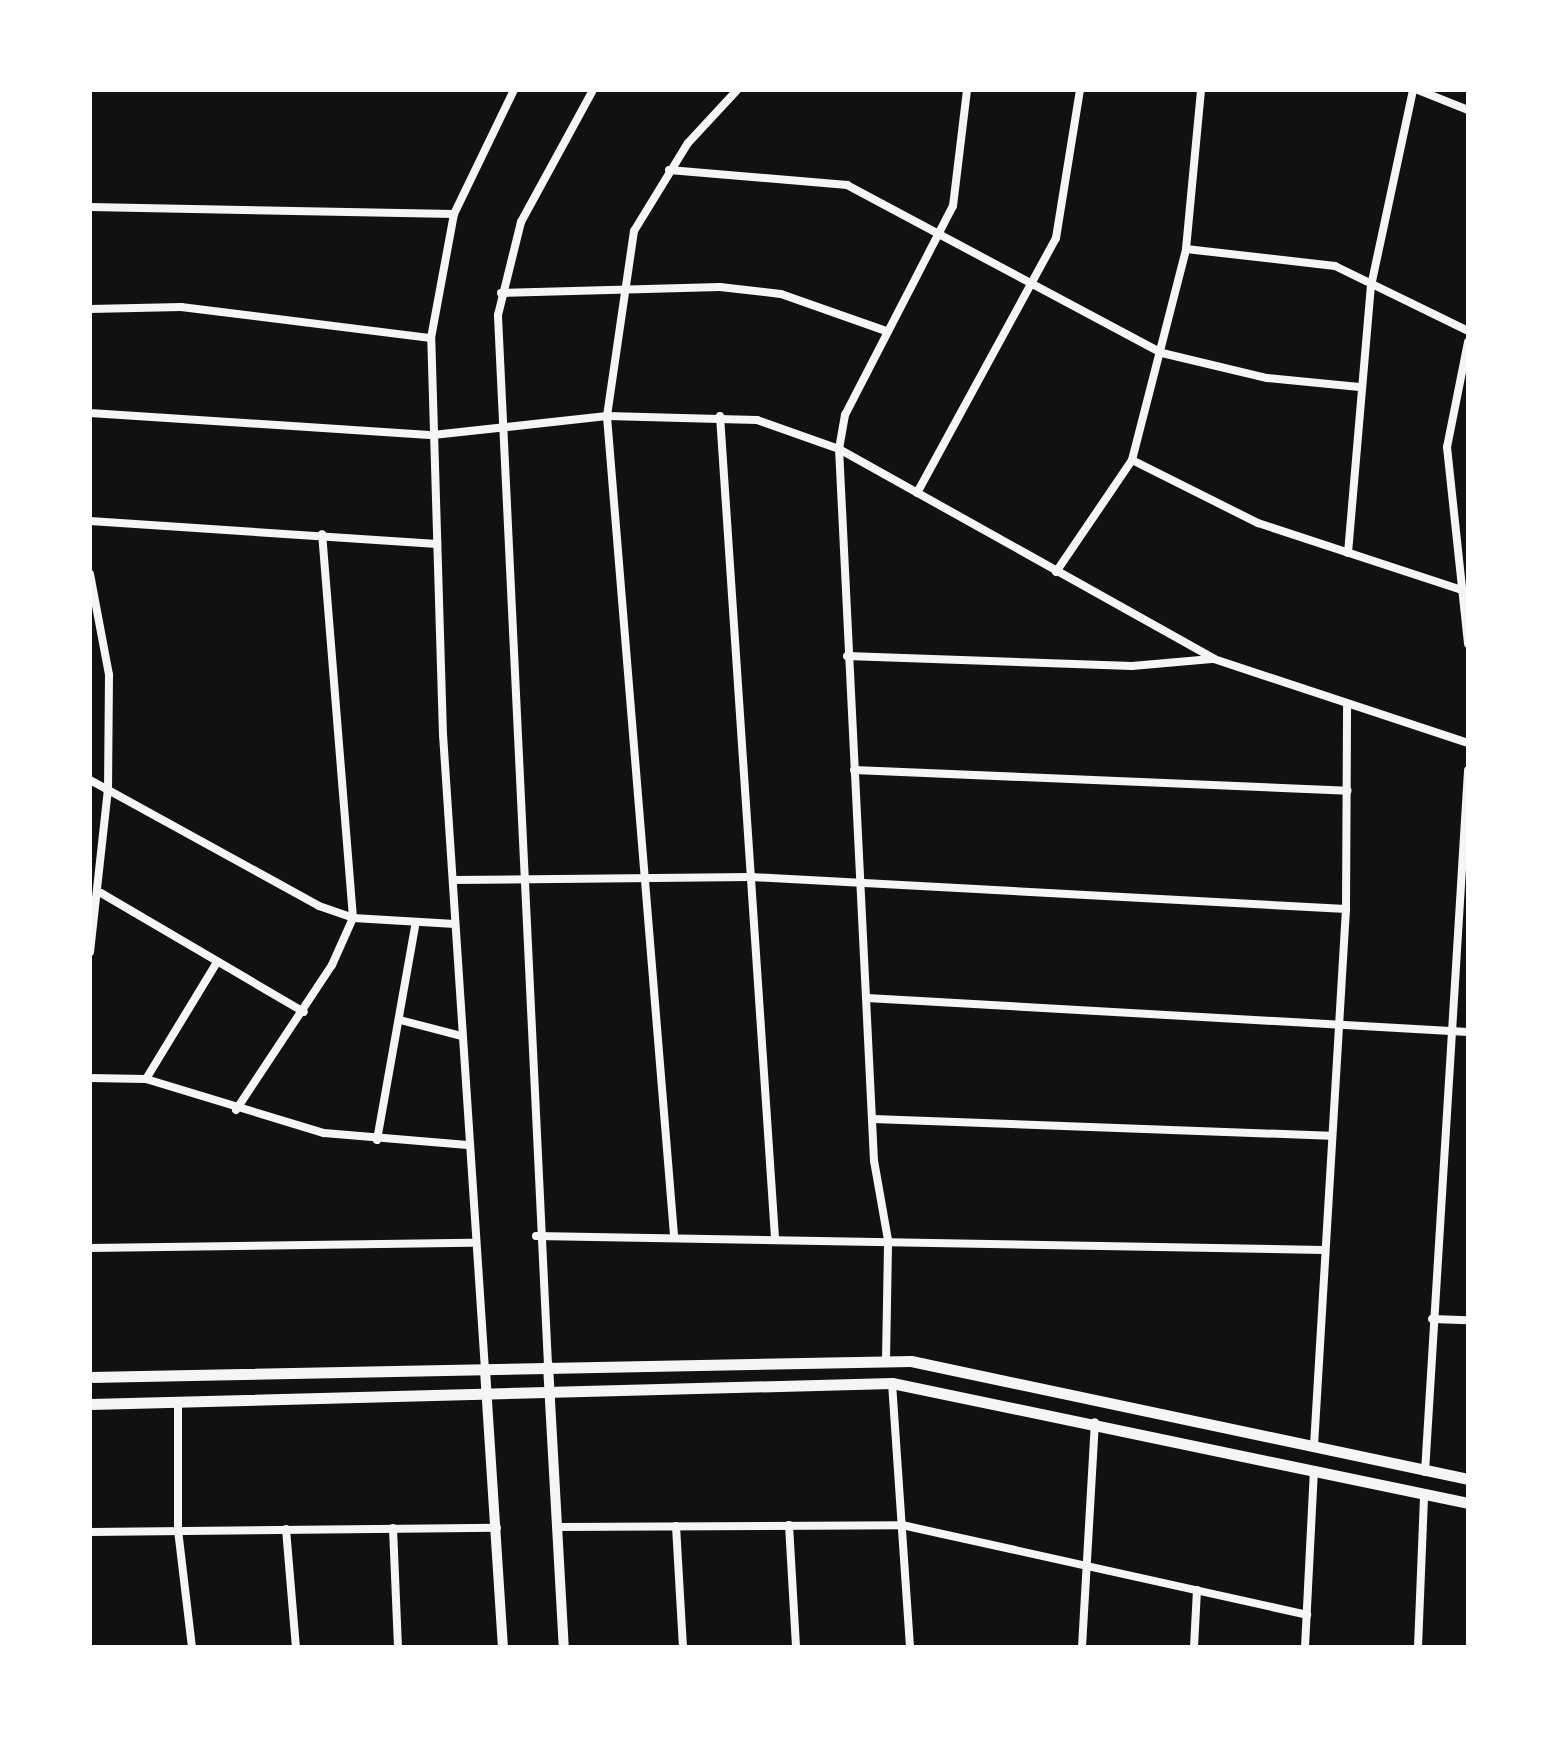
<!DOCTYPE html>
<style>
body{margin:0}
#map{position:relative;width:1558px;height:1737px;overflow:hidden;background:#111;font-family:"DejaVu Sans",sans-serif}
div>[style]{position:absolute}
.minor>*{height:8px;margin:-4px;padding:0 4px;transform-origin:4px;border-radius:4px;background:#f5f5f5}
.tertiary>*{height:10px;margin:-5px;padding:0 5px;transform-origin:5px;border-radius:5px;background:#f5f5f5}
.secondary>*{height:11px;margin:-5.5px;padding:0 5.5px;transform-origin:5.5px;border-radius:5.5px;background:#f5f5f5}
span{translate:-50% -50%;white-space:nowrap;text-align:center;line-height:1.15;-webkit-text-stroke:8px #fff;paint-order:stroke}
.frame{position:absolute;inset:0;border:92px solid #fff;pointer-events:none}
</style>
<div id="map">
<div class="minor">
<i style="left:1418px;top:90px;width:54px;rotate:21.8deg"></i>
<i style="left:669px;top:170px;width:179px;rotate:4.8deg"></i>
<i style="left:847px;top:185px;width:357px;rotate:28.1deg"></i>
<i style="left:1162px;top:353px;width:108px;rotate:13.4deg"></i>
<i style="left:1267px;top:378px;width:93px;rotate:5.5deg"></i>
<i style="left:90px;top:207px;width:364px;rotate:1.1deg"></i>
<i style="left:1186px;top:249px;width:150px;rotate:6.5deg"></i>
<i style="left:1335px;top:266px;width:148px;rotate:26deg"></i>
<i style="left:501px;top:293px;width:219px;rotate:-1.6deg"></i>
<i style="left:720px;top:287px;width:61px;rotate:6.5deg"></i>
<i style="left:781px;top:294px;width:111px;rotate:19.4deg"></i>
<i style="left:90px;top:309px;width:91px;rotate:-1.3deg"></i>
<i style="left:181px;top:307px;width:252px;rotate:7.1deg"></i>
<i style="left:1468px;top:342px;width:107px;rotate:101.3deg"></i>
<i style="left:1447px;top:447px;width:198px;rotate:83.9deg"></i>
<i style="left:90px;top:413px;width:344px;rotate:3.7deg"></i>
<i style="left:433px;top:435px;width:175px;rotate:-6.2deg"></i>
<i style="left:607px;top:416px;width:150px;rotate:1.5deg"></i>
<i style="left:757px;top:420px;width:87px;rotate:19.5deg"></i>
<i style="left:839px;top:449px;width:430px;rotate:29.2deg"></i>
<i style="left:1214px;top:659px;width:268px;rotate:18.3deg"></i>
<i style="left:720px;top:416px;width:823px;rotate:86.17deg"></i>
<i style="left:1132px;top:460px;width:141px;rotate:26.6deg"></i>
<i style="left:1258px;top:523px;width:221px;rotate:18.2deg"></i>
<i style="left:917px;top:493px;width:290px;rotate:-61.4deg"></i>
<i style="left:1056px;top:238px;width:150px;rotate:-80.8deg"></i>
<i style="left:90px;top:521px;width:348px;rotate:3.8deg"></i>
<i style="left:1348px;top:553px;width:268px;rotate:-85.1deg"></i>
<i style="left:1371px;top:286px;width:200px;rotate:-77.9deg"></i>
<i style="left:1056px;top:572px;width:135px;rotate:-55.8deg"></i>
<i style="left:1132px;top:460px;width:218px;rotate:-75.6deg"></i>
<i style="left:1186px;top:249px;width:160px;rotate:-84.6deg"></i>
<i style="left:90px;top:574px;width:103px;rotate:79.3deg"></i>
<i style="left:109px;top:675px;width:114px;rotate:90.5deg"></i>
<i style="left:108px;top:789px;width:164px;rotate:96.3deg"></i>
<i style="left:847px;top:656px;width:285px;rotate:2deg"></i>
<i style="left:1132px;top:666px;width:80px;rotate:-5deg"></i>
<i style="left:854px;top:770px;width:494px;rotate:2.4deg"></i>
<i style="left:90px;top:780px;width:261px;rotate:28.8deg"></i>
<i style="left:319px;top:906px;width:36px;rotate:19deg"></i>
<i style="left:353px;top:918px;width:102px;rotate:3.4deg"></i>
<i style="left:454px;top:880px;width:297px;rotate:-0.6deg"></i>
<i style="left:751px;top:877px;width:596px;rotate:3.08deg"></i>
<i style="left:101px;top:893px;width:235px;rotate:30.4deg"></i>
<i style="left:867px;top:998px;width:602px;rotate:3.24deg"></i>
<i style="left:400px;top:1020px;width:64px;rotate:14.5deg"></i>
<i style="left:90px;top:1078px;width:56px;rotate:1deg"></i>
<i style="left:146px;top:1079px;width:186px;rotate:16.9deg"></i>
<i style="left:324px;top:1133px;width:144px;rotate:4.8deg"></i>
<i style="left:146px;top:1079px;width:137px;rotate:-58.7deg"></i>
<i style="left:236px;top:1110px;width:174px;rotate:-56.5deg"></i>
<i style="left:332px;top:965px;width:51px;rotate:-65.9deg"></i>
<i style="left:353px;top:918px;width:385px;rotate:-94.6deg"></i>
<i style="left:873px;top:1119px;width:457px;rotate:2.1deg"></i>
<i style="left:377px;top:1140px;width:217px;rotate:-79.9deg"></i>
<i style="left:674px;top:1235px;width:822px;rotate:-94.68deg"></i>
<i style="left:607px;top:416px;width:187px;rotate:-81.7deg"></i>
<i style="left:634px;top:231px;width:103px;rotate:-58.5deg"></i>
<i style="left:688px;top:143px;width:72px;rotate:-47.2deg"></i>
<i style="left:536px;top:1236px;width:788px;rotate:1.02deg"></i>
<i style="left:90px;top:1248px;width:381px;rotate:-0.8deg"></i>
<i style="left:1432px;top:1319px;width:36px;rotate:2deg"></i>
<i style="left:886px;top:1360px;width:120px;rotate:-89deg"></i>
<i style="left:888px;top:1240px;width:80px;rotate:-100deg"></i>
<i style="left:874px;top:1161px;width:713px;rotate:-92.81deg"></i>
<i style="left:839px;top:449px;width:35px;rotate:-80deg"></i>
<i style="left:845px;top:415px;width:235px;rotate:-62.7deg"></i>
<i style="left:953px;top:206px;width:117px;rotate:-83.1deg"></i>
<i style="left:548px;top:1365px;width:1051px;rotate:-92.73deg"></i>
<i style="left:498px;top:315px;width:96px;rotate:-76.1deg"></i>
<i style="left:521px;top:222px;width:150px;rotate:-61.4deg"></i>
<i style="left:485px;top:1370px;width:636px;rotate:-93.78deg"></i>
<i style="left:443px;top:735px;width:397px;rotate:-91.7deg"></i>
<i style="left:431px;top:338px;width:126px;rotate:-79.5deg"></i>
<i style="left:454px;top:214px;width:138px;rotate:-64.2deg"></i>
<i style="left:892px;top:1383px;width:265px;rotate:86.1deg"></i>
<i style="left:178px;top:1405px;width:125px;rotate:90deg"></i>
<i style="left:178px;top:1530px;width:118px;rotate:83.2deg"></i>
<i style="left:1314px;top:1446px;width:538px;rotate:-86.59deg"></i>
<i style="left:1346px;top:909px;width:202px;rotate:-89.7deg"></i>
<i style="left:1425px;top:1472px;width:703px;rotate:-86.49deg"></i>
<i style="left:789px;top:1525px;width:122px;rotate:86.7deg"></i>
<i style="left:676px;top:1526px;width:121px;rotate:86.7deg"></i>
<i style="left:557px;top:1527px;width:345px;rotate:-0.3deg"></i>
<i style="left:902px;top:1525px;width:415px;rotate:12.5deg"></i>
<i style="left:393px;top:1528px;width:119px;rotate:87.6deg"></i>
<i style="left:286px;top:1529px;width:118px;rotate:85.2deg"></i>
<i style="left:90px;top:1532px;width:407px;rotate:-0.6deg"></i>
<i style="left:1082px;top:1647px;width:225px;rotate:-86.7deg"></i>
<i style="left:1194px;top:1647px;width:57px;rotate:-87deg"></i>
<i style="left:1305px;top:1647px;width:177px;rotate:-87.1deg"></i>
<i style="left:1418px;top:1647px;width:151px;rotate:-87.7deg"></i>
</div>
<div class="tertiary">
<i style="left:548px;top:1365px;width:282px;rotate:86.8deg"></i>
<i style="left:485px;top:1370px;width:278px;rotate:86.3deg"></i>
</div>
<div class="secondary">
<i style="left:90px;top:1377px;width:821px;rotate:-1.12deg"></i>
<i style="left:911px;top:1361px;width:569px;rotate:11.96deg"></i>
<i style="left:90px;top:1404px;width:802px;rotate:-1.5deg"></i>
<i style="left:892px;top:1383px;width:588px;rotate:11.77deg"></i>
</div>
<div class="frame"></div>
</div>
